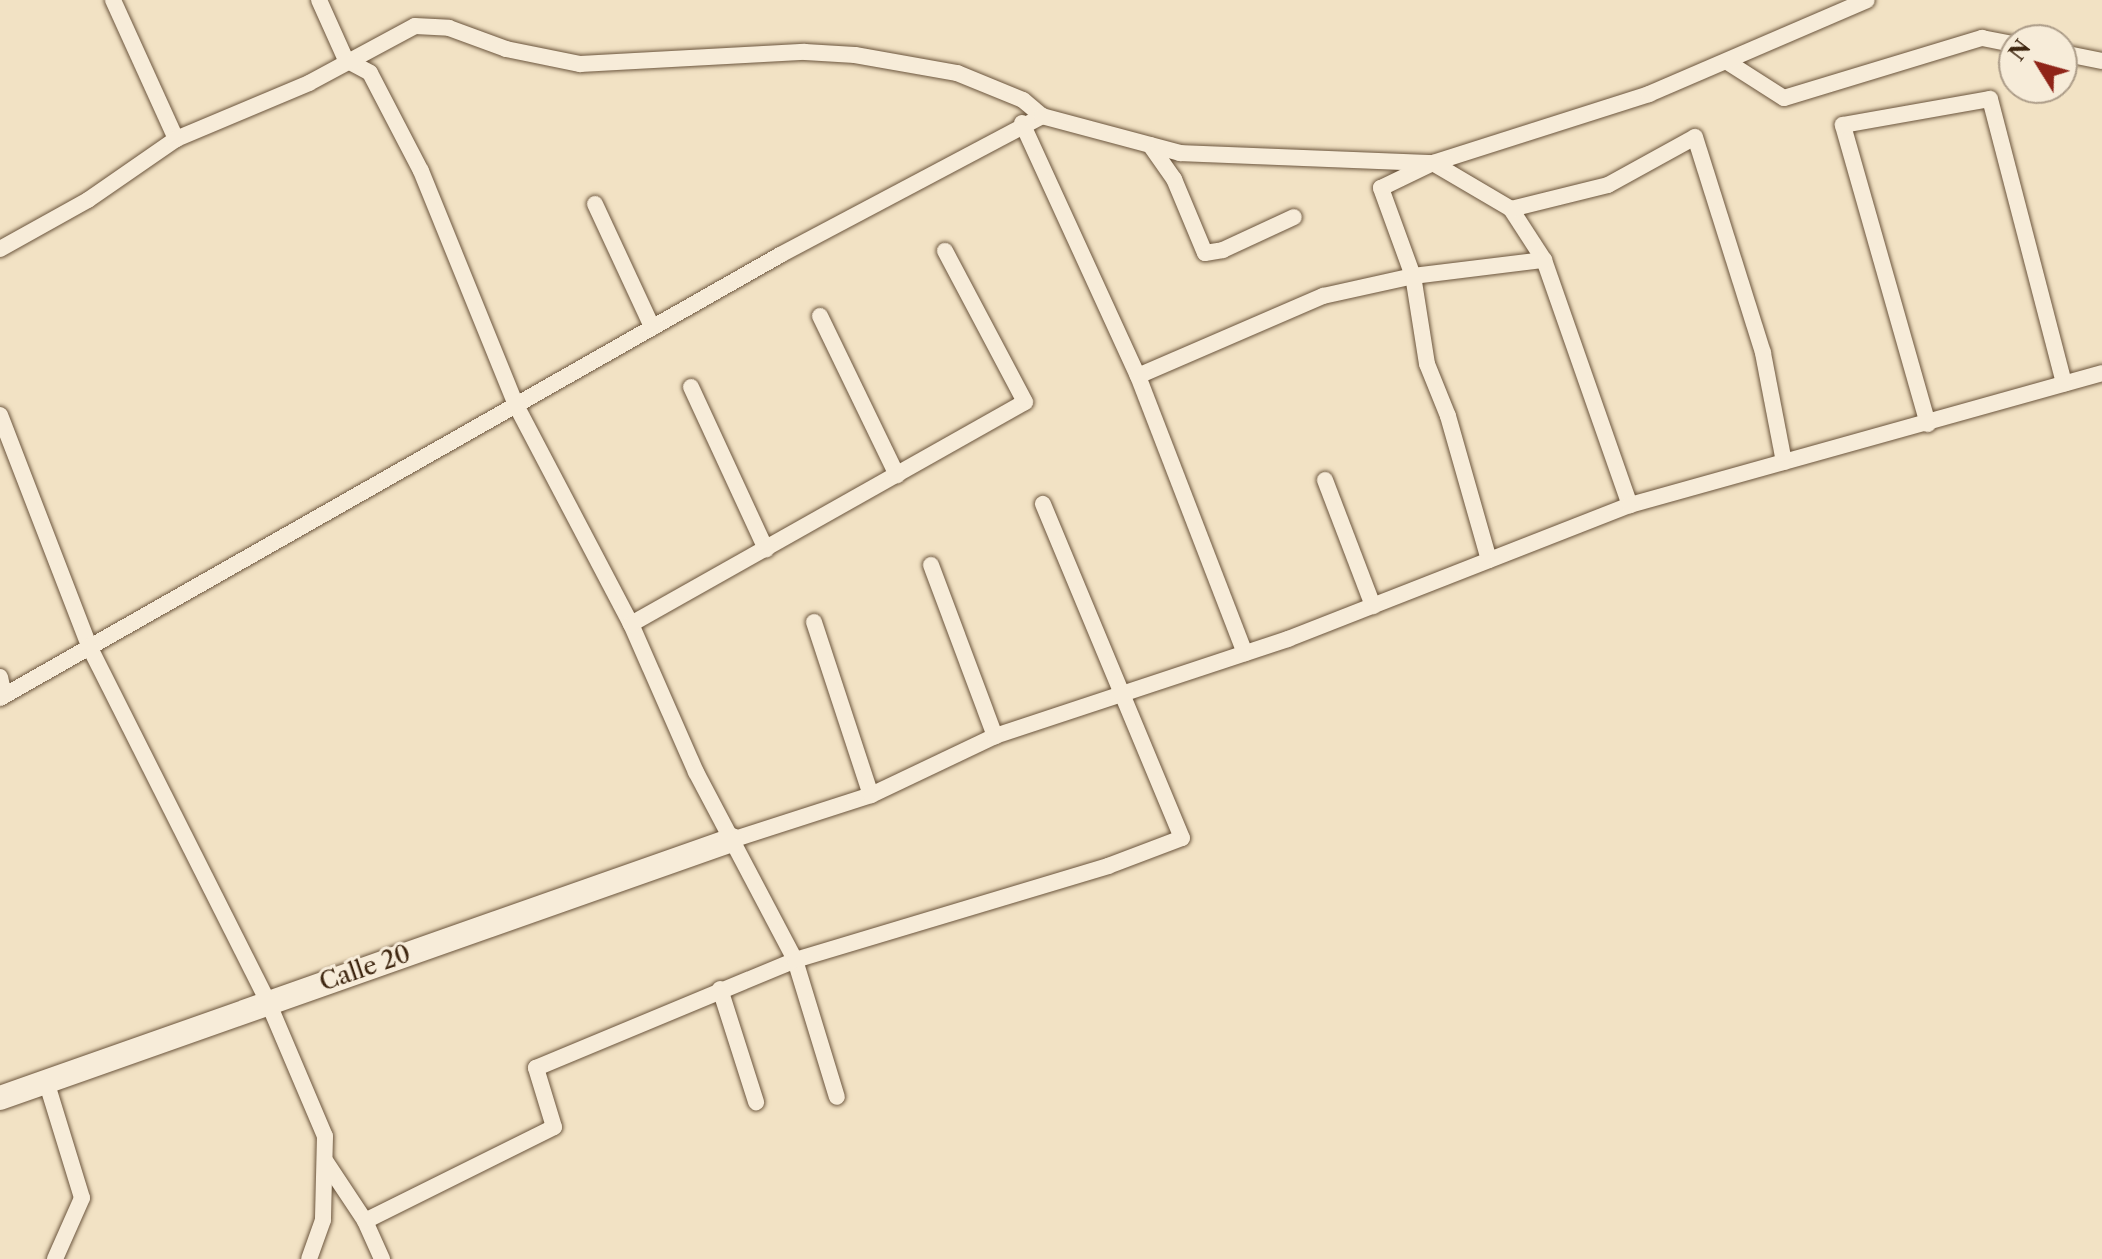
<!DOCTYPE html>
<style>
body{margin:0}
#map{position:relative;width:2102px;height:1259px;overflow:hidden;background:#f2e2c4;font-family:"Libre Caslon Text",serif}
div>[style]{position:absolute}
.roads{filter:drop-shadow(0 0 2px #6b553d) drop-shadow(0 0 2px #6b553d)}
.street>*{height:16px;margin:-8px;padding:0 8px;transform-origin:8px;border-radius:8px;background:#f7ecd9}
.secondary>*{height:24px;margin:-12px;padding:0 12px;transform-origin:12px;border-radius:12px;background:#f7ecd9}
span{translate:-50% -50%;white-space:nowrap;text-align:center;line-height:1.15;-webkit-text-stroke:6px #f7ecd9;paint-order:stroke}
.street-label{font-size:24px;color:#3e2610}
.north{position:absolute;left:1998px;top:24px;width:80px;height:80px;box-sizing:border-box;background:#f7ecd9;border:2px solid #ad9d89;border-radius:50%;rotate:307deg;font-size:22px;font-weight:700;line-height:32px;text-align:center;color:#3e2610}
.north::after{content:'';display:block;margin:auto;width:28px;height:36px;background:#8f2418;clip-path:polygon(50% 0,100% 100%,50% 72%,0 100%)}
</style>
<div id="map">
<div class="roads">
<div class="street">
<i style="left:113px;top:0;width:153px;rotate:65.6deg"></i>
<i style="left:319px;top:0;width:66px;rotate:65.8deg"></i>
<i style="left:346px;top:60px;width:27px;rotate:28deg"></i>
<i style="left:370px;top:73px;width:110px;rotate:62.5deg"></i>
<i style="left:421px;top:171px;width:255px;rotate:67.9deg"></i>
<i style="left:517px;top:407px;width:245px;rotate:62.3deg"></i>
<i style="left:631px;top:624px;width:162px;rotate:66.3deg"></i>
<i style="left:696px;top:772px;width:212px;rotate:62.2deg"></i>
<i style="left:795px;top:960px;width:143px;rotate:73deg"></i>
<i style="left:2062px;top:53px;width:41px;rotate:11.3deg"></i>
<i style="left:1729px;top:63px;width:65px;rotate:32.5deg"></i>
<i style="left:1784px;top:98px;width:207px;rotate:-16.9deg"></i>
<i style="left:1982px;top:38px;width:33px;rotate:11deg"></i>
<i style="left:1022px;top:123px;width:278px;rotate:65.4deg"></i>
<i style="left:1138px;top:376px;width:297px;rotate:68.9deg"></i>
<i style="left:1150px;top:145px;width:42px;rotate:54.8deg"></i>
<i style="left:1174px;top:179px;width:80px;rotate:67.3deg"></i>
<i style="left:1205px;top:253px;width:18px;rotate:-9deg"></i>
<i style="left:1223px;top:250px;width:78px;rotate:-24.9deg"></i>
<i style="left:595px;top:204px;width:136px;rotate:65.1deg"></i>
<i style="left:1511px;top:209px;width:61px;rotate:57.1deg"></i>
<i style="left:1544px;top:260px;width:260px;rotate:70.7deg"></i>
<i style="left:0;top:249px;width:101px;rotate:-29.1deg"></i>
<i style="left:88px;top:200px;width:107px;rotate:-34.7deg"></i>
<i style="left:176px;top:139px;width:144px;rotate:-22.8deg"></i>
<i style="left:309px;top:83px;width:120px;rotate:-28.3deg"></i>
<i style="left:415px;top:26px;width:34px;rotate:3deg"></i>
<i style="left:449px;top:28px;width:61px;rotate:20.2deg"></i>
<i style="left:506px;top:49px;width:76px;rotate:11.5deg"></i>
<i style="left:580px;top:64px;width:225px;rotate:-3.1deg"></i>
<i style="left:805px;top:52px;width:50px;rotate:3.4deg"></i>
<i style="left:855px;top:55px;width:104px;rotate:10deg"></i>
<i style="left:957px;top:73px;width:71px;rotate:22.2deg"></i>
<i style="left:1023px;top:100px;width:25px;rotate:40deg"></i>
<i style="left:820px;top:316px;width:177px;rotate:64.2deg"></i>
<i style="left:1138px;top:376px;width:202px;rotate:-23.4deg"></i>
<i style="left:1323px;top:296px;width:92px;rotate:-12.5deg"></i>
<i style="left:1413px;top:276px;width:132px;rotate:-7deg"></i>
<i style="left:691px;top:387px;width:179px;rotate:65.2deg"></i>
<i style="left:0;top:415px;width:248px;rotate:68.9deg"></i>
<i style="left:89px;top:646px;width:398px;rotate:63.3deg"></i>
<i style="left:268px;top:1002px;width:146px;rotate:67deg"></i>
<i style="left:325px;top:1136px;width:84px;rotate:91.4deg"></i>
<i style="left:323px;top:1220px;width:41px;rotate:109.7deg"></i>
<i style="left:1928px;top:424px;width:311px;rotate:-105.9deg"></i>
<i style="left:1843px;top:125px;width:149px;rotate:-10deg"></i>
<i style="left:1990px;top:99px;width:294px;rotate:75.4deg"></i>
<i style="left:1325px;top:480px;width:135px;rotate:69.1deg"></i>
<i style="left:1489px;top:560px;width:150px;rotate:-105.9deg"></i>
<i style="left:1448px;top:416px;width:56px;rotate:-112deg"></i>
<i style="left:1427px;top:364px;width:89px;rotate:-99deg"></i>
<i style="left:1413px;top:276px;width:94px;rotate:-110deg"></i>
<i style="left:1381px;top:188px;width:58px;rotate:-25.7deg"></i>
<i style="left:1433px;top:163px;width:227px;rotate:-17.7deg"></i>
<i style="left:1649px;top:94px;width:237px;rotate:-23.3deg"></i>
<i style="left:931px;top:565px;width:183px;rotate:69.5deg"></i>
<i style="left:814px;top:622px;width:182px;rotate:71.8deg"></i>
<i style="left:631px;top:624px;width:452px;rotate:-29.4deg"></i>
<i style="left:1025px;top:402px;width:171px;rotate:-117.9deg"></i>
<i style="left:0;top:677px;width:19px;rotate:78deg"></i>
<i style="left:0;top:698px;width:897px;rotate:-29.59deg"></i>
<i style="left:780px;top:255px;width:297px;rotate:-27.9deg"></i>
<i style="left:1042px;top:116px;width:143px;rotate:15deg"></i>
<i style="left:1180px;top:153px;width:253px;rotate:2.3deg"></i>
<i style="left:1433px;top:163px;width:91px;rotate:30.5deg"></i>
<i style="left:1511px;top:209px;width:100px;rotate:-13.9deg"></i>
<i style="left:1608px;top:185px;width:99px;rotate:-28.9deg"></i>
<i style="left:1695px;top:137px;width:226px;rotate:72.5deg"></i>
<i style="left:1763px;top:353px;width:111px;rotate:79.1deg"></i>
<i style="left:732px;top:840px;width:146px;rotate:-17.9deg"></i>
<i style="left:871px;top:795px;width:137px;rotate:-25.4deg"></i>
<i style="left:995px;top:736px;width:309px;rotate:-18.3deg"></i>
<i style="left:1288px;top:639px;width:367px;rotate:-21.4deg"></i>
<i style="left:1630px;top:505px;width:490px;rotate:-15.6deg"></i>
<i style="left:720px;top:989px;width:119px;rotate:72.3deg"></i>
<i style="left:47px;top:1084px;width:119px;rotate:72.9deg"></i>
<i style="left:82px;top:1198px;width:67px;rotate:113.9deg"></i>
<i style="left:326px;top:1162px;width:71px;rotate:56.5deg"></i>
<i style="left:365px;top:1221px;width:42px;rotate:65.9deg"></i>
<i style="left:365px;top:1221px;width:211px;rotate:-26.4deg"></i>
<i style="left:554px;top:1127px;width:62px;rotate:-107deg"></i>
<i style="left:536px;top:1068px;width:281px;rotate:-22.6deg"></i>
<i style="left:795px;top:960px;width:327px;rotate:-16.7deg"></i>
<i style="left:1108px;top:866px;width:79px;rotate:-20.7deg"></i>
<i style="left:1182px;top:838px;width:362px;rotate:-112.6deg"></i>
</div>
<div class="secondary">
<i style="left:0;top:1098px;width:776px;rotate:-19.42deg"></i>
</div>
</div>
<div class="street-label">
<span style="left:365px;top:968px;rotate:-19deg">Calle 20</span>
</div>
<div class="north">N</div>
</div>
